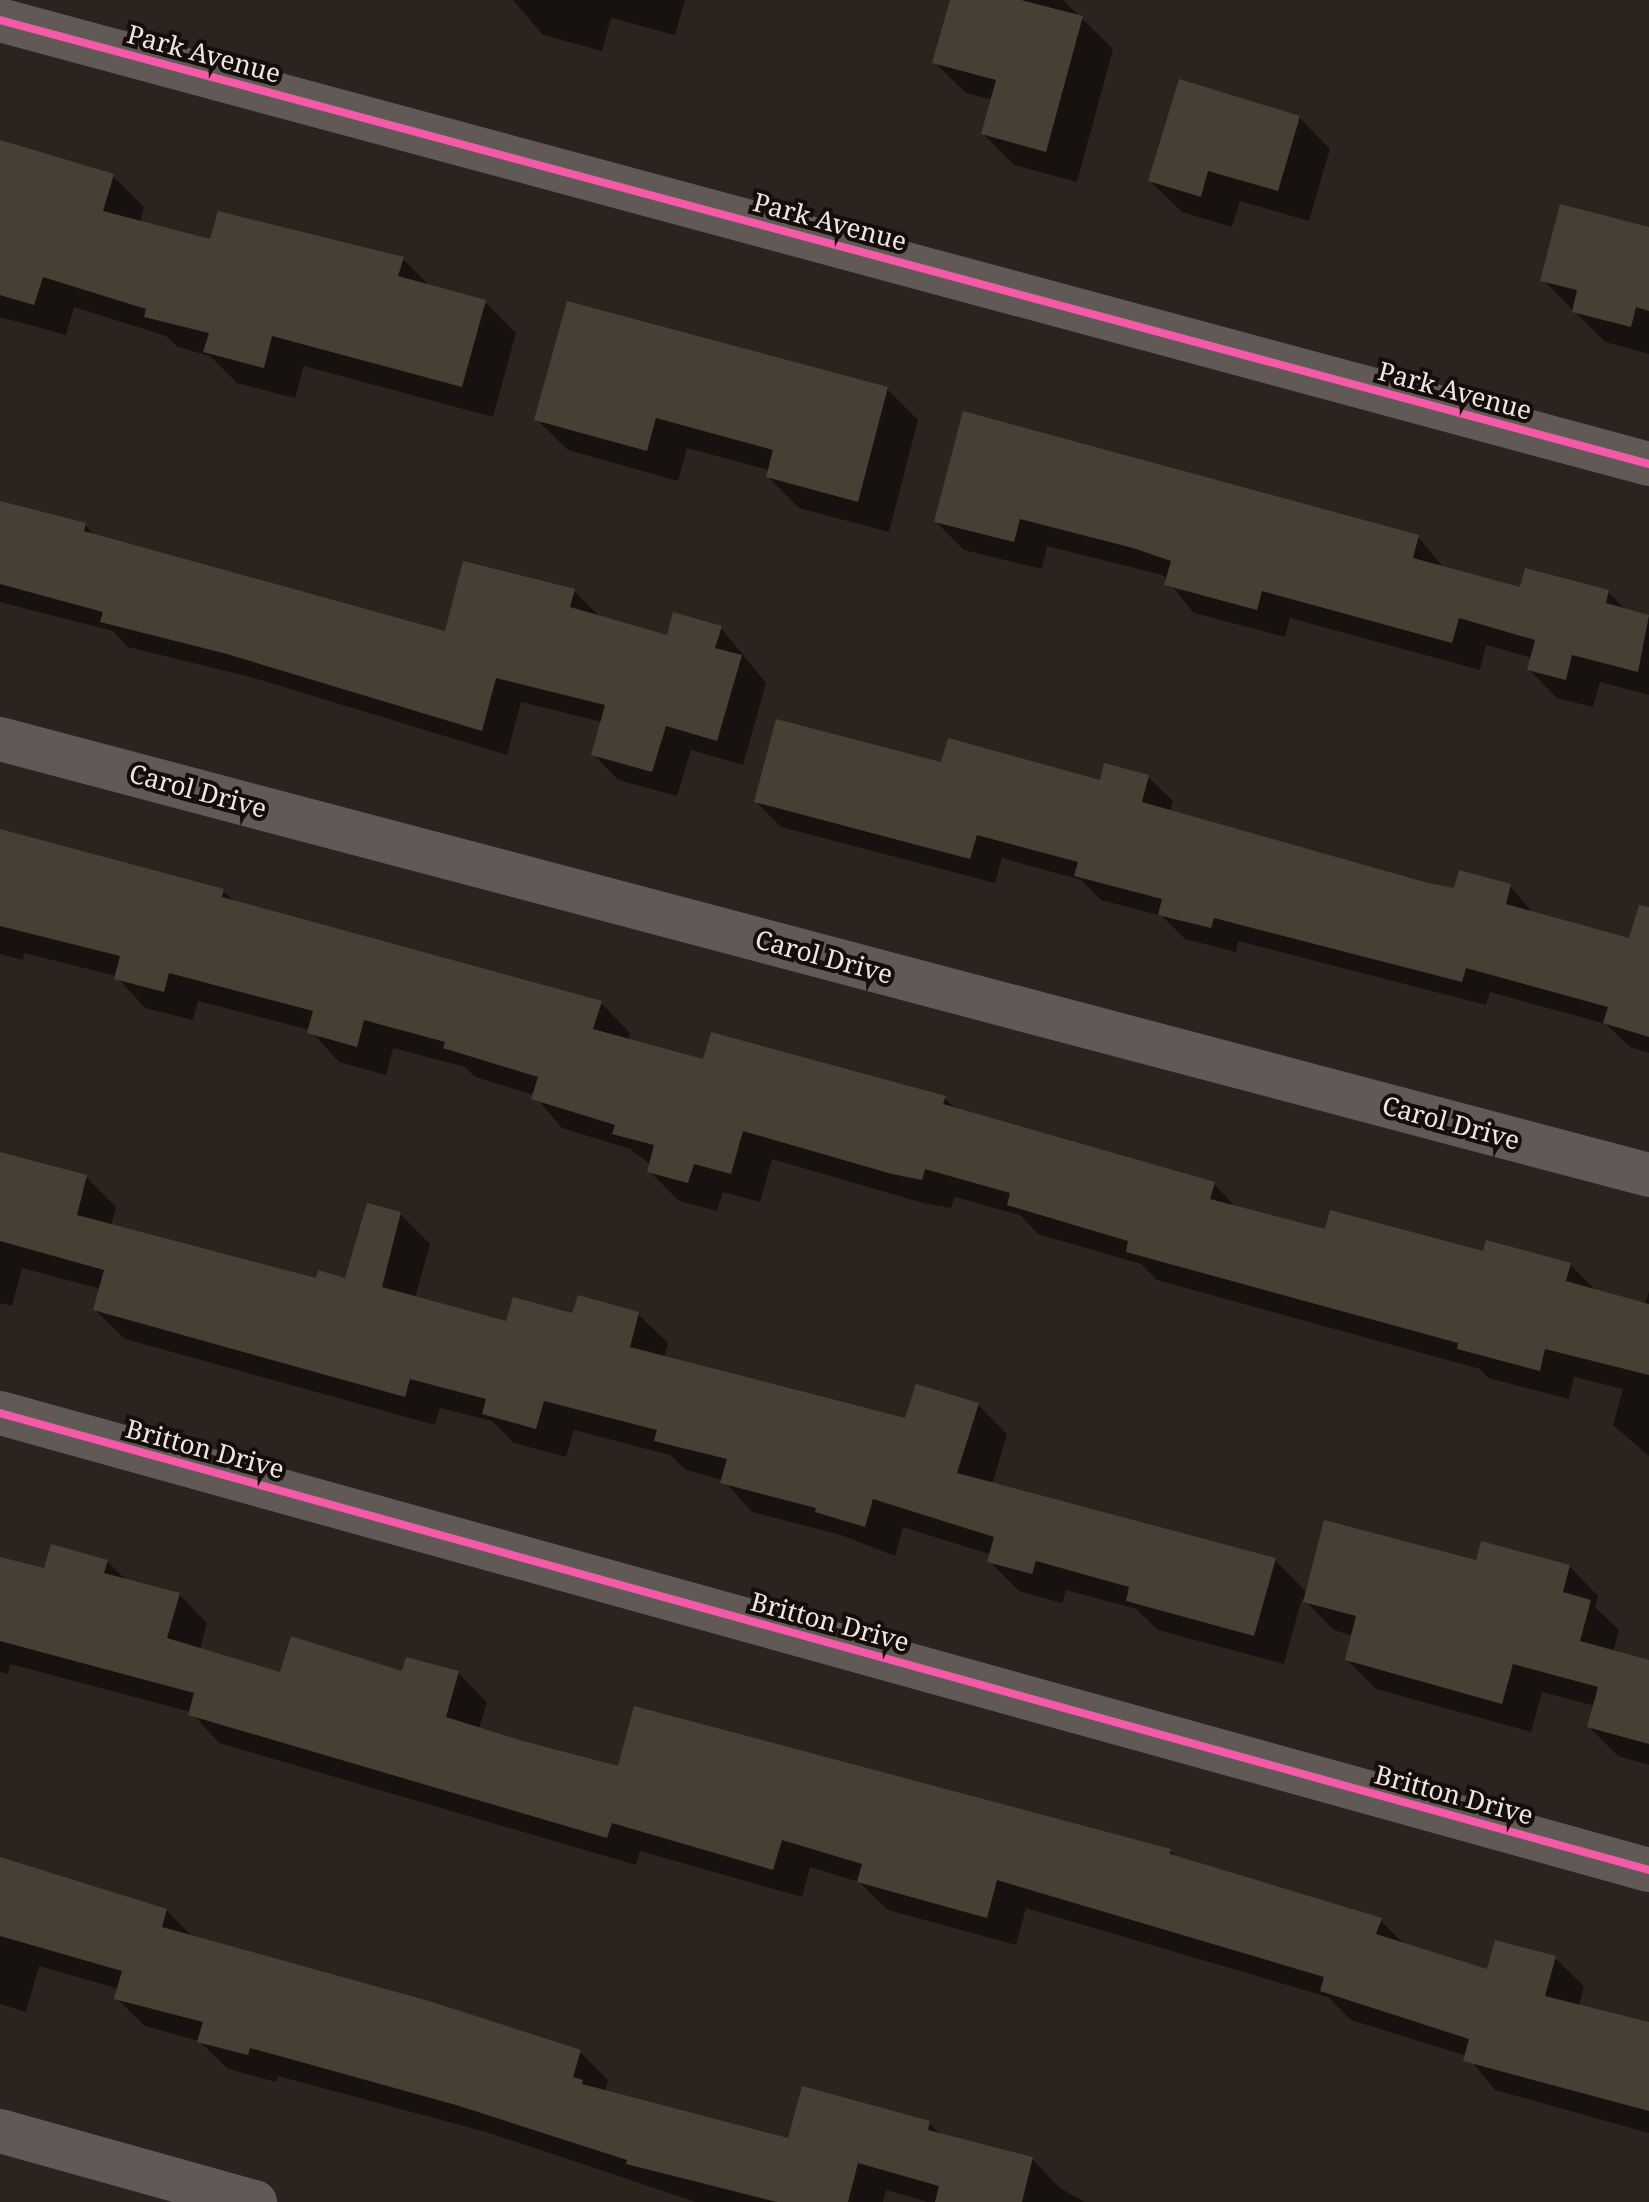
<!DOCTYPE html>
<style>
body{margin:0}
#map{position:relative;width:1649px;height:2202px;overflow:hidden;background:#2b231e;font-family:"Noto Serif",serif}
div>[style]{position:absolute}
.shadow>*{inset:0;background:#0007}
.building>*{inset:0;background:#483f34}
.minor>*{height:44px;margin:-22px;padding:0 22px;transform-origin:22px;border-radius:22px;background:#605956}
.cycleway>*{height:8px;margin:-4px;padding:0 4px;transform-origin:4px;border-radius:4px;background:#f35aa7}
span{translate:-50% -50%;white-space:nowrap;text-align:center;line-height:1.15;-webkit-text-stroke:8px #140d09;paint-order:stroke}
.street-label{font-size:26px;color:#f0e6e1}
</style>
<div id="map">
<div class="shadow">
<i style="clip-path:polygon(513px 0,685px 0,675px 35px,611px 18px,602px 51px,543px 35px)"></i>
<i style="clip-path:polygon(952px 0,1063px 0,1113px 49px,1077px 182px,1014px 165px,983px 134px,992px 100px,966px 93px,934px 62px)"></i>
<i style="clip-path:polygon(1299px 117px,1330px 149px,1309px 221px,1240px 201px,1232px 227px,1182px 212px,1150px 181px)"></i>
<i style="clip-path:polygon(0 145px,113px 176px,144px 207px,140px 222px,212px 242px,403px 259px,431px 287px,485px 302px,516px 333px,493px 417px,304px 366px,295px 398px,237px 383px,210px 356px,178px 347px,166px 336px,74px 307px,66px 335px,0 317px)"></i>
<i style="clip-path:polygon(1649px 229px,1649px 354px,1605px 342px,1543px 280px)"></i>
<i style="clip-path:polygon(887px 389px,918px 420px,889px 532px,799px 508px,768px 477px,769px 470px,687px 448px,678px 481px,568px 450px,536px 419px)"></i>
<i style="clip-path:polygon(965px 414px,1418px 537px,1445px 569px,1522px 589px,1608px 592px,1627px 611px,1649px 617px,1649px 695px,1600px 682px,1593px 707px,1557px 698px,1529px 670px,1532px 658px,1486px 645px,1480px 670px,1290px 618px,1285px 637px,1194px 613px,1163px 575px,1047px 546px,1042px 569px,964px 550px,936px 522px)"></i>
<i style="clip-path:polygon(0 504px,85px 525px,96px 536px,446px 633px,574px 591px,599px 616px,668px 637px,721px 628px,766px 683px,743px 765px,691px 750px,677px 796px,618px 780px,593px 754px,602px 722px,521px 702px,507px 755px,254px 678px,128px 647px,113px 631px,0 602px)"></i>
<i style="clip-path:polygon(942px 765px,1101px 783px,1148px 777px,1173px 801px,1170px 813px,1427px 885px,1456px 890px,1510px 886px,1534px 914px,1630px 940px,1649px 940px,1649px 1053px,1630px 1047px,1606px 1024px,1490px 992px,1486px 1005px,1238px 941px,1236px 952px,1185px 939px,1162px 916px,1101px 900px,1081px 880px,1002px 858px,995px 883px,781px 827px,756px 802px)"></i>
<i style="clip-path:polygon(0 832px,223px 891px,235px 902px,601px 1003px,630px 1033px,628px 1041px,705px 1062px,945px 1098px,956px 1110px,1214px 1184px,1238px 1209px,1327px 1232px,1570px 1264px,1597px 1292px,1645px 1305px,1649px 1291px,1649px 1456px,1613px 1425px,1623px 1389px,1574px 1377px,1569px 1399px,1488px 1378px,1480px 1369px,1157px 1280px,1141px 1264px,1038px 1234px,1020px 1215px,955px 1197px,951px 1208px,923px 1203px,772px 1159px,760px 1202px,723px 1192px,717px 1211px,679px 1201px,649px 1171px,651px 1165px,630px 1149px,562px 1128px,534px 1095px,475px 1077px,465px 1067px,393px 1048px,386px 1075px,339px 1062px,310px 1030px,198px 1001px,193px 1020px,145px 1008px,116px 976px,24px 953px,23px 960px,0 954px)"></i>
<i style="clip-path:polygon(0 1154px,86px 1177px,116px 1207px,111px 1226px,317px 1280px,346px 1281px,400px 1214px,430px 1244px,415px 1298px,508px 1324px,638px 1314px,668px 1343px,664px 1358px,907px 1420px,978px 1405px,1007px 1434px,992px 1485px,1275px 1560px,1307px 1593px,1477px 1563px,1569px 1566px,1598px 1596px,1595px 1607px,1619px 1630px,1613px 1653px,1649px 1662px,1649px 1765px,1618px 1756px,1589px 1727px,1595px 1706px,1542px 1692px,1531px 1732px,1376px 1689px,1347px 1660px,1353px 1636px,1334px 1630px,1302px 1598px,1284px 1664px,1158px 1630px,1136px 1609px,1066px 1590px,1062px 1603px,1019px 1591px,990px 1562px,992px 1555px,903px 1527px,895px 1556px,841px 1535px,752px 1512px,723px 1480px,686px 1470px,670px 1455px,574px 1430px,566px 1457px,514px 1443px,492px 1421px,440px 1408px,435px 1425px,125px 1339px,95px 1310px,101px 1289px,22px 1268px,12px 1306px,0 1303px)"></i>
<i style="clip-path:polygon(0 1559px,46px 1571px,107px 1561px,126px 1580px,179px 1594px,207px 1623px,200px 1650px,282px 1675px,458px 1673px,487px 1702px,479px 1729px,619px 1769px,1170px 1851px,1178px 1858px,1380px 1920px,1406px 1946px,1489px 1972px,1555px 1958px,1584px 1986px,1579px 2006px,1649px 2022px,1649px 2133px,1495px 2090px,1467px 2056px,1351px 2020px,1328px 1997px,1026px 1908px,1016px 1945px,888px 1910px,859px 1882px,810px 1867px,802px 1897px,640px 1851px,636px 1865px,219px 1743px,191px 1712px,10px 1664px,8px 1674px,0 1672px)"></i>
<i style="clip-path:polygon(0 1860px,166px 1910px,194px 1938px,580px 2052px,608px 2080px,605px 2092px,789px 2141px,929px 2123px,942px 2136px,1032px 2159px,1060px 2188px,1085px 2202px,928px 2202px,886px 2190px,883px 2202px,696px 2202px,486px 2132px,278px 2076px,276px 2082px,228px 2069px,199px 2041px,145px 2026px,116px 1998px,119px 1989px,39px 1966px,26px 2012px,0 2004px)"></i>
</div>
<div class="building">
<i style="clip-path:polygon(950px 0,1021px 0,1083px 16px,1046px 152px,981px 134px,996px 80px,932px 63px)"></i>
<i style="clip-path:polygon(1179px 79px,1300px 116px,1278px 191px,1208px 171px,1201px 197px,1148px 181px)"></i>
<i style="clip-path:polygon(0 140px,114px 174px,103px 211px,210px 239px,218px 211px,404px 257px,398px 276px,486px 300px,462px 387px,272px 336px,264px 368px,203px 352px,209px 333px,144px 317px,146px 309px,43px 277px,34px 305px,0 295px)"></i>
<i style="clip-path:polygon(1560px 204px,1649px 227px,1649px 311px,1636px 307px,1631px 327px,1572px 312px,1577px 290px,1540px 281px)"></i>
<i style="clip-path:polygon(567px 301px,888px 387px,858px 502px,766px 477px,773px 450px,656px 418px,647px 451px,534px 420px)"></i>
<i style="clip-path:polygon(963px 411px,1419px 535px,1413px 558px,1520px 587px,1525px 568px,1609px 590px,1606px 603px,1649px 615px,1638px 672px,1572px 655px,1566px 680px,1527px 670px,1535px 640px,1459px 618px,1452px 643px,1262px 591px,1257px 610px,1164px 585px,1171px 561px,1133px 548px,1020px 519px,1014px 542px,934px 522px)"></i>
<i style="clip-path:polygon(0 501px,86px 523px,84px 531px,445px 631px,463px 561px,575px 589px,570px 607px,667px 635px,673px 612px,722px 626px,715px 648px,742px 655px,717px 741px,666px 726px,652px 772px,591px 755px,605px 705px,496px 678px,482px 731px,227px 654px,100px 622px,103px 612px,0 584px)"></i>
<i style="clip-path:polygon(776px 719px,941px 762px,948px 738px,1100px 780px,1104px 763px,1149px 775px,1142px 802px,1428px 883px,1454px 888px,1459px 870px,1511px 884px,1506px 904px,1629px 938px,1639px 905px,1649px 907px,1649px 1037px,1603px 1023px,1608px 1007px,1466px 968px,1462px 982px,1214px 918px,1211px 928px,1158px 915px,1162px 899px,1074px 876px,1078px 862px,977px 835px,970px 859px,754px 802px)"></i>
<i style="clip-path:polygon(0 829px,224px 889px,222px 897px,602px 1001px,593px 1029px,703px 1059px,711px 1032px,946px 1096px,943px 1104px,1215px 1182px,1210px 1199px,1325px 1229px,1330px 1210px,1483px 1251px,1486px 1240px,1571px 1263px,1566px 1281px,1649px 1304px,1649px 1375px,1545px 1349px,1540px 1371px,1457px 1349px,1458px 1343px,1126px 1252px,1128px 1241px,1007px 1205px,1010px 1193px,925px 1169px,922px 1180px,892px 1174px,743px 1131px,731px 1174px,694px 1164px,688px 1183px,647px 1172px,654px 1145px,612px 1134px,615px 1125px,531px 1099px,538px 1077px,443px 1048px,445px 1042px,364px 1020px,357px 1047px,307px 1033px,313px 1011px,169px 973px,164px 992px,114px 979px,120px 956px,0 926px)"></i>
<i style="clip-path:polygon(0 1152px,87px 1175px,77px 1215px,316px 1278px,318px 1270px,345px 1278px,367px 1203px,401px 1212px,382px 1287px,506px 1321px,513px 1297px,572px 1313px,578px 1295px,639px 1312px,630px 1347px,905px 1418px,916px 1384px,979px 1403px,957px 1473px,1276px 1558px,1254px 1636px,1126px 1601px,1129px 1587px,1036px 1561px,1032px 1574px,987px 1562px,994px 1537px,873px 1499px,865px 1527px,815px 1512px,816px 1508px,720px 1483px,727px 1459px,654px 1441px,657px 1430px,544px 1401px,536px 1429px,482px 1414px,486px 1399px,410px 1379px,405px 1397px,93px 1310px,104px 1270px,0 1241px)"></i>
<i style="clip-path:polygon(1324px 1520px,1476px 1560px,1481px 1541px,1570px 1565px,1563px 1592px,1591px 1600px,1580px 1641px,1649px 1660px,1649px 1744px,1587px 1727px,1598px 1687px,1513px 1664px,1502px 1704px,1345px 1660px,1356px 1616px,1303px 1602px)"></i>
<i style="clip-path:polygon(51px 1544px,108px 1560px,104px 1573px,180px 1593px,167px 1638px,280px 1672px,291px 1636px,402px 1671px,406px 1657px,459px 1671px,446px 1717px,523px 1741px,618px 1766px,634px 1706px,1171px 1849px,1170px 1854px,1382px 1918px,1376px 1934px,1487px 1969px,1495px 1940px,1556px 1956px,1545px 1996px,1649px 2022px,1649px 2111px,1463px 2061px,1469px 2039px,1320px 1991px,1324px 1977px,997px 1880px,987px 1918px,857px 1882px,862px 1864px,782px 1840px,773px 1870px,612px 1823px,607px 1838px,188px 1715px,194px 1693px,0 1641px,0 1557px,44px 1568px)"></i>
<i style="clip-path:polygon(0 1857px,167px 1909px,162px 1927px,429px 2001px,581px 2050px,573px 2077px,583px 2080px,582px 2084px,788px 2138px,802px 2086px,930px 2121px,928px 2130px,1033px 2157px,1022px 2202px,935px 2202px,939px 2186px,858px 2163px,848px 2202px,777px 2202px,626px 2164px,627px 2160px,456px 2105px,250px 2048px,248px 2055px,197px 2042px,203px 2022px,114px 1999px,122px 1971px,0 1936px)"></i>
</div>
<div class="minor">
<i style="left:0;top:20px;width:1708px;rotate:15.07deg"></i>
<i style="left:0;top:739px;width:1706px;rotate:14.81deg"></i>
<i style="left:0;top:1413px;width:1711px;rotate:15.49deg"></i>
<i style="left:0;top:2131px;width:265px;rotate:15.6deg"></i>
</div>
<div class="cycleway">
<i style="left:0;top:20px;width:1708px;rotate:15.07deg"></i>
<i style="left:0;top:1413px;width:1711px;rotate:15.49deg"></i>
</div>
<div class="street-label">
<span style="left:204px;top:54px;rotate:15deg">Park Avenue</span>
<span style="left:830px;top:222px;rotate:15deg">Park Avenue</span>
<span style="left:1455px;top:391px;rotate:15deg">Park Avenue</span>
<span style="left:198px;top:791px;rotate:15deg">Carol Drive</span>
<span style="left:824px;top:957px;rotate:15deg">Carol Drive</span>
<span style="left:1451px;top:1123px;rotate:15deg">Carol Drive</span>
<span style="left:205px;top:1449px;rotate:15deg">Britton Drive</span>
<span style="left:830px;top:1622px;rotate:15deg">Britton Drive</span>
<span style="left:1454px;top:1795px;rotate:15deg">Britton Drive</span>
</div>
</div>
